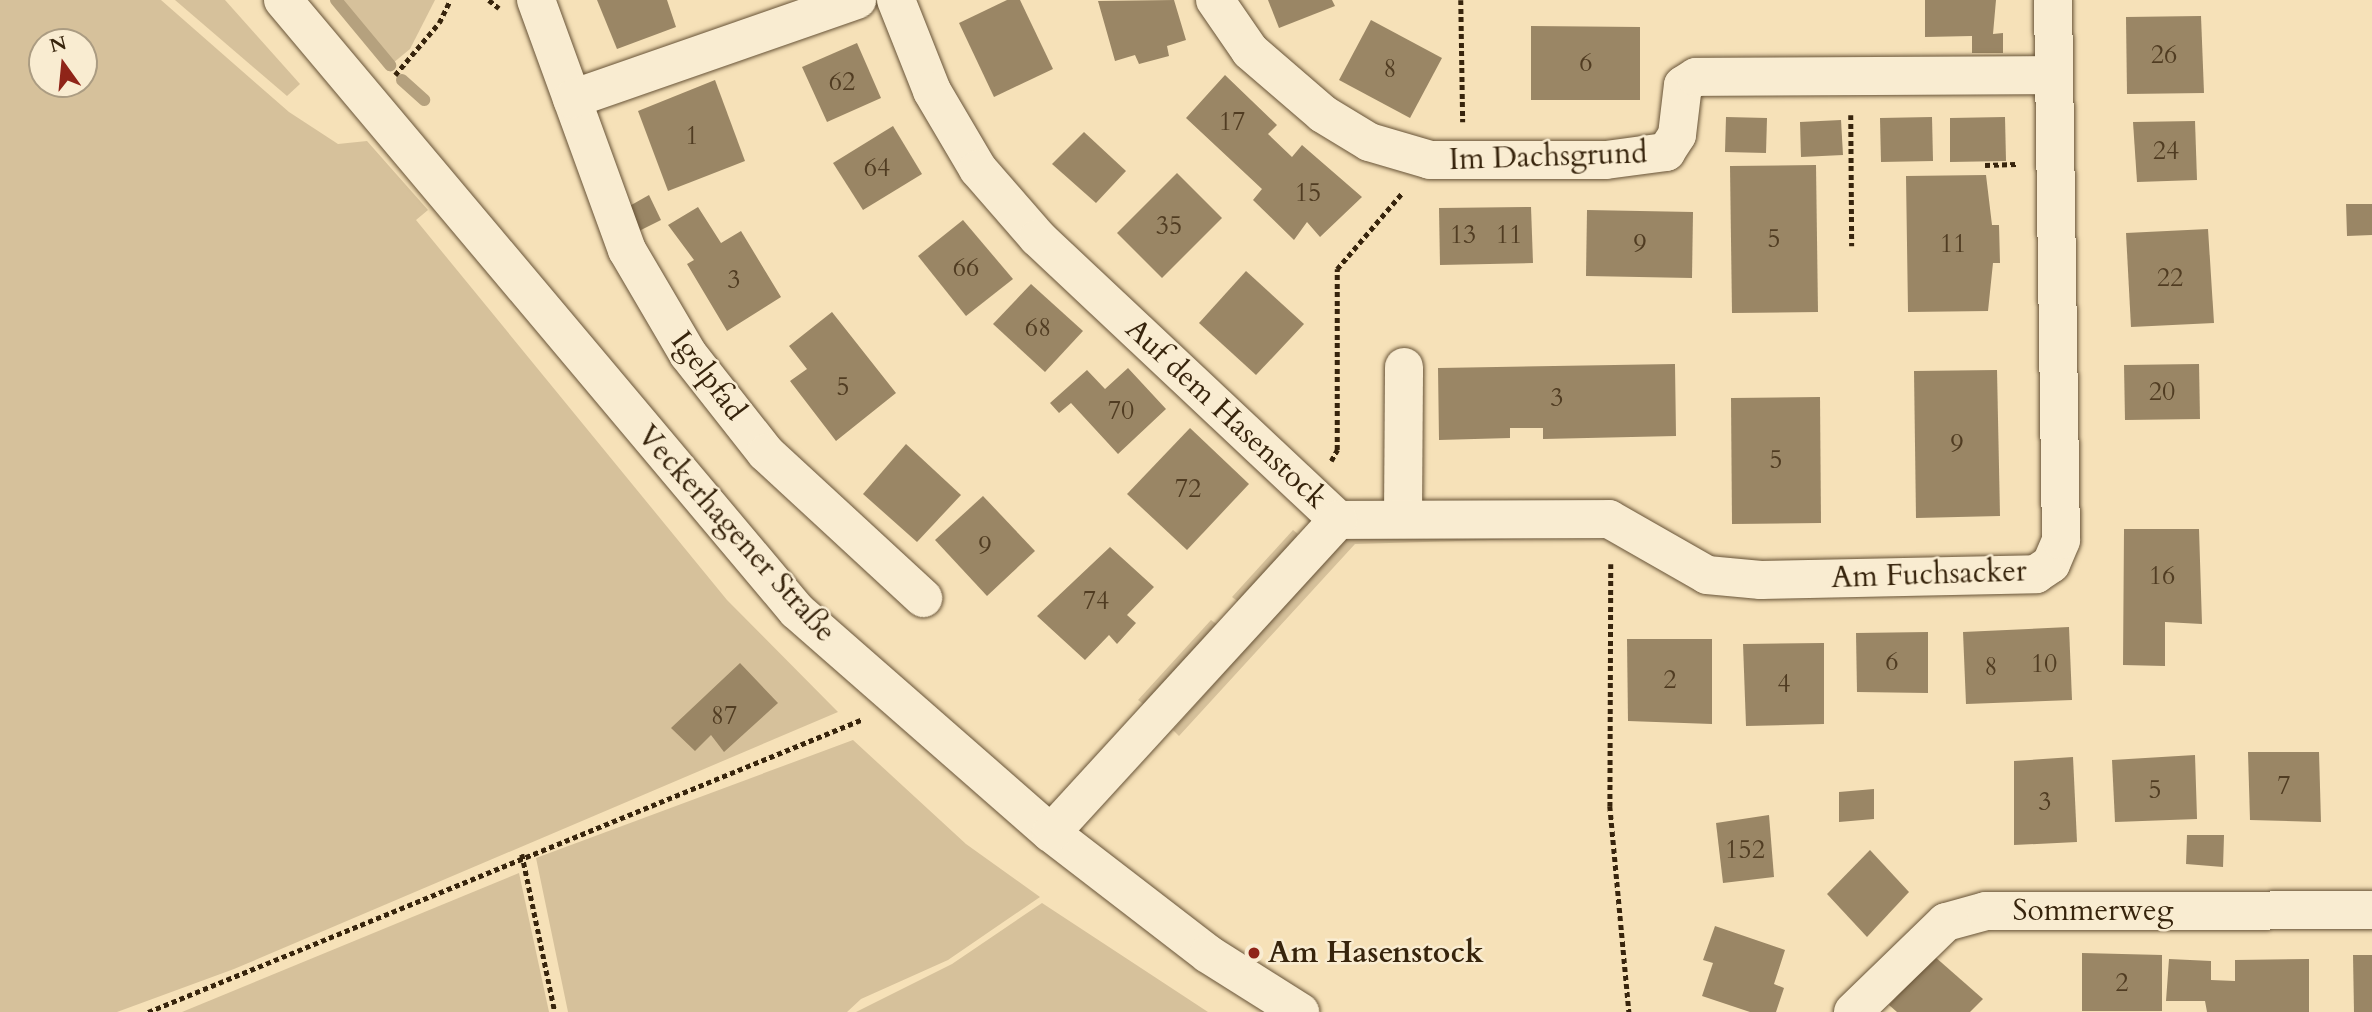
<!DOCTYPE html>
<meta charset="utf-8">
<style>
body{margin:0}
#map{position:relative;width:2372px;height:1012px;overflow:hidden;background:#f6e1b8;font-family:Cardo,serif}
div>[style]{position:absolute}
.green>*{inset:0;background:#d6c19b}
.stream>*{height:12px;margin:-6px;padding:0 6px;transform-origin:6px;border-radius:6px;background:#b5a17e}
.building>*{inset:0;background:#9a8665}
.path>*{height:4.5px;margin-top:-2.25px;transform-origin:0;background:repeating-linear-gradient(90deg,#37240c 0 5px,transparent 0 8.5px)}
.roads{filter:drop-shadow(0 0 2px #675337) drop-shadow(0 0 2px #675337)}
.minor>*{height:38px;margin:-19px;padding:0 19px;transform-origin:19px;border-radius:19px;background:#f9ecd1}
.dots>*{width:19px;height:19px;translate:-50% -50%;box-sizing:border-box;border:4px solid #f9ecd1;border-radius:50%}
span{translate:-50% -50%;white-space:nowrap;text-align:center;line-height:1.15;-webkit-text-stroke:5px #f9ecd1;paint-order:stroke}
.number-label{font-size:26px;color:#503c22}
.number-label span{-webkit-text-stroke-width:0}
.street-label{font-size:30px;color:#37240c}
.poi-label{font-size:30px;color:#37240c;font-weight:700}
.left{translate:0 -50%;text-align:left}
.north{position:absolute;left:28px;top:28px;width:70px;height:70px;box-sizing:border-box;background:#f9ecd1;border:2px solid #ab9c82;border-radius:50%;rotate:345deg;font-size:19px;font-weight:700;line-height:28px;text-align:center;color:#37240c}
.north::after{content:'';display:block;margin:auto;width:24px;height:32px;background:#8f2418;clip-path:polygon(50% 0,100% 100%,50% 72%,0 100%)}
</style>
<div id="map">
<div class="green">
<i style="clip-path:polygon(evenodd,0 0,161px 0,289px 112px,338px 144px,367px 141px,428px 210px,416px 220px,727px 600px,838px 712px,234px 969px,117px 1012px,0 1012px,0 0,42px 42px,84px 42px,84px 84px,42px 84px,42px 42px)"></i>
<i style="clip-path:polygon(175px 0,225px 0,300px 84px,287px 96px)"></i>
<i style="clip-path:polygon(343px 0,435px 0,410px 49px,393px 63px)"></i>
<i style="clip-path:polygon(1293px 530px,1298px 534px,1292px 545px,1240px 603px,1232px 597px)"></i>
<i style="clip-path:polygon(1596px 537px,1355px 544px,1179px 736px,1173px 730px,1344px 538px)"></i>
<i style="clip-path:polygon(1211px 620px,1219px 626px,1146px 706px,1138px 700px)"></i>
<i style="clip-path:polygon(853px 740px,966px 844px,1040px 897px,948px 960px,861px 999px,847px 1012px,568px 1012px,536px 858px)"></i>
<i style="clip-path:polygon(519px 873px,549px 1012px,182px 1012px)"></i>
<i style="clip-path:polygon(1042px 903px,1208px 1012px,856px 1012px,952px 964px)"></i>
</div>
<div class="stream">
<i style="left:336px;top:0;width:85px;rotate:50.3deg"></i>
<i style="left:402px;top:80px;width:30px;rotate:42deg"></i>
</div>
<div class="building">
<i style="clip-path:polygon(597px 0,667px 0,676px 27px,617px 49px)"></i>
<i style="clip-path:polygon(1007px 0,1020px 0,1053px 69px,994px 97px,959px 23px)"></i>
<i style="clip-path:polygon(1174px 0,1186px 40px,1167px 46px,1169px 56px,1139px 64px,1135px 55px,1115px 61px,1098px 1px)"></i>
<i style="clip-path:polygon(1268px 0,1332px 0,1335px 6px,1279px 28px)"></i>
<i style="clip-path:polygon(1925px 0,1996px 0,1993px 34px,2003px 33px,2003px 53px,1972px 53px,1972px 36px,1925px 37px)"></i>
<i style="clip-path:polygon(2201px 16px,2204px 93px,2127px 94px,2126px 17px)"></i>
<i style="clip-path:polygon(1371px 20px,1442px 58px,1410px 118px,1339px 80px)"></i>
<i style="clip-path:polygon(1531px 26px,1640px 27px,1640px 100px,1531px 100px)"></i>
<i style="clip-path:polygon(857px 43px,881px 98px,827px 122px,802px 67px)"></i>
<i style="clip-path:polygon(1225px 75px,1277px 125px,1268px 134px,1292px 157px,1302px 145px,1362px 197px,1320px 237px,1307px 222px,1294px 240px,1253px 200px,1262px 189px,1186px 118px)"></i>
<i style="clip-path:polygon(715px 80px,745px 161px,668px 191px,638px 111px)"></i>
<i style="clip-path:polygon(1726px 117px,1767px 118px,1766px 153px,1725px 152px)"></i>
<i style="clip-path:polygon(1932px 117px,1933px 161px,1881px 162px,1880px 118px)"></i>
<i style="clip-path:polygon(2005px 117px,2006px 161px,1950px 162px,1950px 118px)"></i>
<i style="clip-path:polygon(1841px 120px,1843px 155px,1801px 157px,1800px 122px)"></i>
<i style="clip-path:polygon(2195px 121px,2197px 180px,2137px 182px,2133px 122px)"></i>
<i style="clip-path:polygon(893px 126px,922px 174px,863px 210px,833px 163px)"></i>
<i style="clip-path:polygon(1084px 132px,1126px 171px,1096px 203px,1052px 164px)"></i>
<i style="clip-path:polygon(1816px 165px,1818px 312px,1732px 313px,1730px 166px)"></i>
<i style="clip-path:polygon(1177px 173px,1222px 218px,1162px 278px,1117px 233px)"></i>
<i style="clip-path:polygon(1986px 175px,1992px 225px,1999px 225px,2000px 263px,1993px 263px,1988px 311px,1908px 312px,1906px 176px)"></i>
<i style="clip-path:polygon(649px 195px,661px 220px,637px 232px,626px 208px)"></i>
<i style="clip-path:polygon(2346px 204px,2372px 204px,2372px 235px,2347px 236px)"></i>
<i style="clip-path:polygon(698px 207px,721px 243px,741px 231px,781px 297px,727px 331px,687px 264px,694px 260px,668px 225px)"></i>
<i style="clip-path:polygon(1531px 207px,1533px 263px,1440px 265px,1439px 208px)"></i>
<i style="clip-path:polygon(1587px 210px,1693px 212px,1692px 278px,1586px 276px)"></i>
<i style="clip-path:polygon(963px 220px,1013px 279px,966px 316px,918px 256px)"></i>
<i style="clip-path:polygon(2208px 229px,2214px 323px,2131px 327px,2126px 233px)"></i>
<i style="clip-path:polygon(1246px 271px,1304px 324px,1256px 375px,1199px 323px)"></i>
<i style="clip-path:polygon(1031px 284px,1083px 331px,1045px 372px,993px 324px)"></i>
<i style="clip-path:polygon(832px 312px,896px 393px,836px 441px,790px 381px,807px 369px,789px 346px)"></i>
<i style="clip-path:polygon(1675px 364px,1676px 436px,1543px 439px,1543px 428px,1510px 428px,1510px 438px,1439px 440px,1438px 368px)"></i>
<i style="clip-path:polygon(2199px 364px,2200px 419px,2125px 420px,2124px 365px)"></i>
<i style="clip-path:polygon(1128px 368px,1166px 409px,1118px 454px,1071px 403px,1059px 413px,1050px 403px,1087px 370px,1105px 389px)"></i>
<i style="clip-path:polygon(1997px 370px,2000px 516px,1916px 518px,1914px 371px)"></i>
<i style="clip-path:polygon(1820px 397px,1821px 523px,1732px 524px,1731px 398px)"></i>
<i style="clip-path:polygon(1190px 428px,1249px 484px,1187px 550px,1127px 494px)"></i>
<i style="clip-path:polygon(906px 444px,961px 495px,917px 542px,863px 494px)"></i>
<i style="clip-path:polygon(983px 496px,1035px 551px,987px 596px,935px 540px)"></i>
<i style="clip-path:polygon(2124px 529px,2199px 529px,2202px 624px,2165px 622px,2165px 666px,2123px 665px)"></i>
<i style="clip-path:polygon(1110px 547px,1154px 587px,1127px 615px,1136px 623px,1117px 644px,1109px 635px,1085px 660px,1037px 616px)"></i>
<i style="clip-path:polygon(2069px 627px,2072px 700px,1966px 704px,1963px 632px)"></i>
<i style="clip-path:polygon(1928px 632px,1928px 693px,1857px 692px,1856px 633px)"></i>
<i style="clip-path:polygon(1627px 639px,1712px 639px,1712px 724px,1628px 721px)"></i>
<i style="clip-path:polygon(1824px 643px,1824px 724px,1746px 726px,1743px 644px)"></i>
<i style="clip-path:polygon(740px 663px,778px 703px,724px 752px,711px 735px,695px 751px,671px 728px)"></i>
<i style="clip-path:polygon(2248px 752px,2319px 752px,2321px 822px,2250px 820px)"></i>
<i style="clip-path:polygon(2195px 755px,2197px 819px,2115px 822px,2112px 760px)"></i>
<i style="clip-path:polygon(2073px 757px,2077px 842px,2014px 845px,2014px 761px)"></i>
<i style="clip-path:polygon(1874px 789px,1874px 819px,1839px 822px,1839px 792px)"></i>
<i style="clip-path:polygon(1769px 815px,1774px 877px,1723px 883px,1716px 823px)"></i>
<i style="clip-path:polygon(2187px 835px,2224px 835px,2223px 867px,2186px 864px)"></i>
<i style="clip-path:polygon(1870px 850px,1909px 892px,1867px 937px,1827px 894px)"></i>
<i style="clip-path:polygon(1715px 926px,1785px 950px,1774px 984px,1784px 988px,1776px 1012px,1750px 1012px,1702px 996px,1713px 963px,1703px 960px)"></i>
<i style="clip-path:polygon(2082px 953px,2162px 955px,2162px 1011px,2082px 1011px)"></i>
<i style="clip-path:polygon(2353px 955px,2372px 955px,2372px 1012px,2354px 1012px)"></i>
<i style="clip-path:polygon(1934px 956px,1983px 999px,1970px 1012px,1897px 1012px,1889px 1005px)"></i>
<i style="clip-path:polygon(2169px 959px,2211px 961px,2211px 980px,2235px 981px,2235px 960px,2309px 959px,2309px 1012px,2207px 1012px,2205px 1001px,2166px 1001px)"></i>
</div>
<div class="path">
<i style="left:489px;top:0;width:13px;rotate:39deg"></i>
<i style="left:1461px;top:0;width:122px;rotate:89.1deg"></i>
<i style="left:395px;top:75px;width:68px;rotate:-49.8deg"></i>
<i style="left:439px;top:23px;width:25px;rotate:-64deg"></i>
<i style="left:1851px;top:115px;width:131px;rotate:89.6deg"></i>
<i style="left:1985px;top:165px;width:31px;rotate:-2deg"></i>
<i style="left:1331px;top:461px;width:13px;rotate:-61deg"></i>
<i style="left:1337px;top:450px;width:181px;rotate:-90deg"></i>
<i style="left:1337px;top:269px;width:101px;rotate:-49.4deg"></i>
<i style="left:1611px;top:564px;width:242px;rotate:90.2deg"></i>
<i style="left:1610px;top:806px;width:207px;rotate:84.7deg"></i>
<i style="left:522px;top:854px;width:161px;rotate:78.2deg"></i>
<i style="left:148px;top:1012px;width:773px;rotate:-22.28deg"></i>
</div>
<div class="roads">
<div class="minor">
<i style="left:283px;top:0;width:798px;rotate:49.93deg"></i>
<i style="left:797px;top:611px;width:337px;rotate:41.2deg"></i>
<i style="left:1051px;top:833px;width:198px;rotate:37.6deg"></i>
<i style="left:1208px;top:954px;width:109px;rotate:32.2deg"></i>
<i style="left:536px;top:0;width:266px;rotate:70deg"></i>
<i style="left:627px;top:250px;width:121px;rotate:59.6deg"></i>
<i style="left:688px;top:354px;width:126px;rotate:51.8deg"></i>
<i style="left:766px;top:453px;width:214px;rotate:42.7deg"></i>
<i style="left:896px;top:0;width:98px;rotate:68.4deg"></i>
<i style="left:932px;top:91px;width:91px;rotate:59.5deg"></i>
<i style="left:978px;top:169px;width:91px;rotate:49deg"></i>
<i style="left:1038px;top:238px;width:412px;rotate:43.2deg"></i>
<i style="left:1215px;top:0;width:62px;rotate:55.5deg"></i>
<i style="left:1250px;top:51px;width:96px;rotate:40.8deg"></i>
<i style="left:1323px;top:114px;width:54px;rotate:31.3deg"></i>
<i style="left:1369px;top:142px;width:64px;rotate:16.4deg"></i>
<i style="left:1430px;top:160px;width:176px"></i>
<i style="left:1606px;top:160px;width:61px;rotate:-7.6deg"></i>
<i style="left:1666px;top:152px;width:20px;rotate:-57deg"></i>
<i style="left:1677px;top:135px;width:50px;rotate:-83.2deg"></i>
<i style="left:1683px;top:85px;width:15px;rotate:-32deg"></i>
<i style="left:1696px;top:77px;width:358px;rotate:-0.3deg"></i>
<i style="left:572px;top:99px;width:302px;rotate:-19.2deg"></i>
<i style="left:1403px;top:516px;width:149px;rotate:-89.6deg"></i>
<i style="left:1338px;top:520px;width:271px;rotate:-0.2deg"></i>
<i style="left:1609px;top:519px;width:113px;rotate:29.7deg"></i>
<i style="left:1707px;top:575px;width:54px;rotate:5.3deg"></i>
<i style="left:1761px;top:580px;width:275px;rotate:-1.2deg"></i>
<i style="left:2036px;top:574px;width:18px;rotate:-34deg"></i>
<i style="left:2051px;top:564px;width:26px;rotate:-67deg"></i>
<i style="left:2061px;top:540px;width:540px;rotate:-90.85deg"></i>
<i style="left:1051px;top:833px;width:425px;rotate:-47.5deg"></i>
<i style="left:1853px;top:1012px;width:129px;rotate:-44.1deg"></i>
<i style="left:1946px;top:922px;width:41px;rotate:-15.4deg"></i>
<i style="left:1986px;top:911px;width:386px;rotate:-0.1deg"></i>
</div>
</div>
<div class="dots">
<i style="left:1254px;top:953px;background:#8f2418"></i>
</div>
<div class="number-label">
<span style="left:2164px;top:55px">26</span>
<span style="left:1586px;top:63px">6</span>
<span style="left:1390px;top:69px">8</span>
<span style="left:842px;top:82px">62</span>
<span style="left:1232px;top:122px">17</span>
<span style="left:692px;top:136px">1</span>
<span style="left:2166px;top:151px">24</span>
<span style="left:877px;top:168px">64</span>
<span style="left:1308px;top:193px">15</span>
<span style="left:1169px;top:226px">35</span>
<span style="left:1463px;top:235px">13</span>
<span style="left:1509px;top:235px">11</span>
<span style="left:1774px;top:239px">5</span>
<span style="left:1640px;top:244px">9</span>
<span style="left:1953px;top:244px">11</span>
<span style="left:966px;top:268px">66</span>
<span style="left:2170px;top:278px">22</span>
<span style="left:734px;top:280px">3</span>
<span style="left:1038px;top:328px">68</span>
<span style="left:843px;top:387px">5</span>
<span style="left:2162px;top:392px">20</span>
<span style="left:1557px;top:398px">3</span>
<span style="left:1121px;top:411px">70</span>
<span style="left:1957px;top:444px">9</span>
<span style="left:1776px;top:460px">5</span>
<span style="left:1188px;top:489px">72</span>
<span style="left:985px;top:546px">9</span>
<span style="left:2162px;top:576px">16</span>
<span style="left:1096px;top:601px">74</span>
<span style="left:1892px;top:662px">6</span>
<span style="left:2044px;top:664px">10</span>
<span style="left:1991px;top:667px">8</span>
<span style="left:1670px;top:680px">2</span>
<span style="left:1784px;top:684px">4</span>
<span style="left:724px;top:716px">87</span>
<span style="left:2284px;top:786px">7</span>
<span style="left:2155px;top:790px">5</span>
<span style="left:2045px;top:802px">3</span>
<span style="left:1745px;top:850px">152</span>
<span style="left:2122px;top:983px">2</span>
</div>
<div class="street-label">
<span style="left:1548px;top:157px;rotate:-2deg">Im Dachsgrund</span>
<span style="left:708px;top:376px;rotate:53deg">Igelpfad</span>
<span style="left:1226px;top:414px;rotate:43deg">Auf dem Hasenstock</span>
<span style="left:736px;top:534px;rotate:48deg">Veckerhagener Straße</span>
<span style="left:1929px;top:575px;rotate:-2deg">Am Fuchsacker</span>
<span style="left:2093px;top:911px">Sommerweg</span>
</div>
<div class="poi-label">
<span class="left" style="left:1268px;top:953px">Am Hasenstock</span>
</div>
<div class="north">N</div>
</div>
